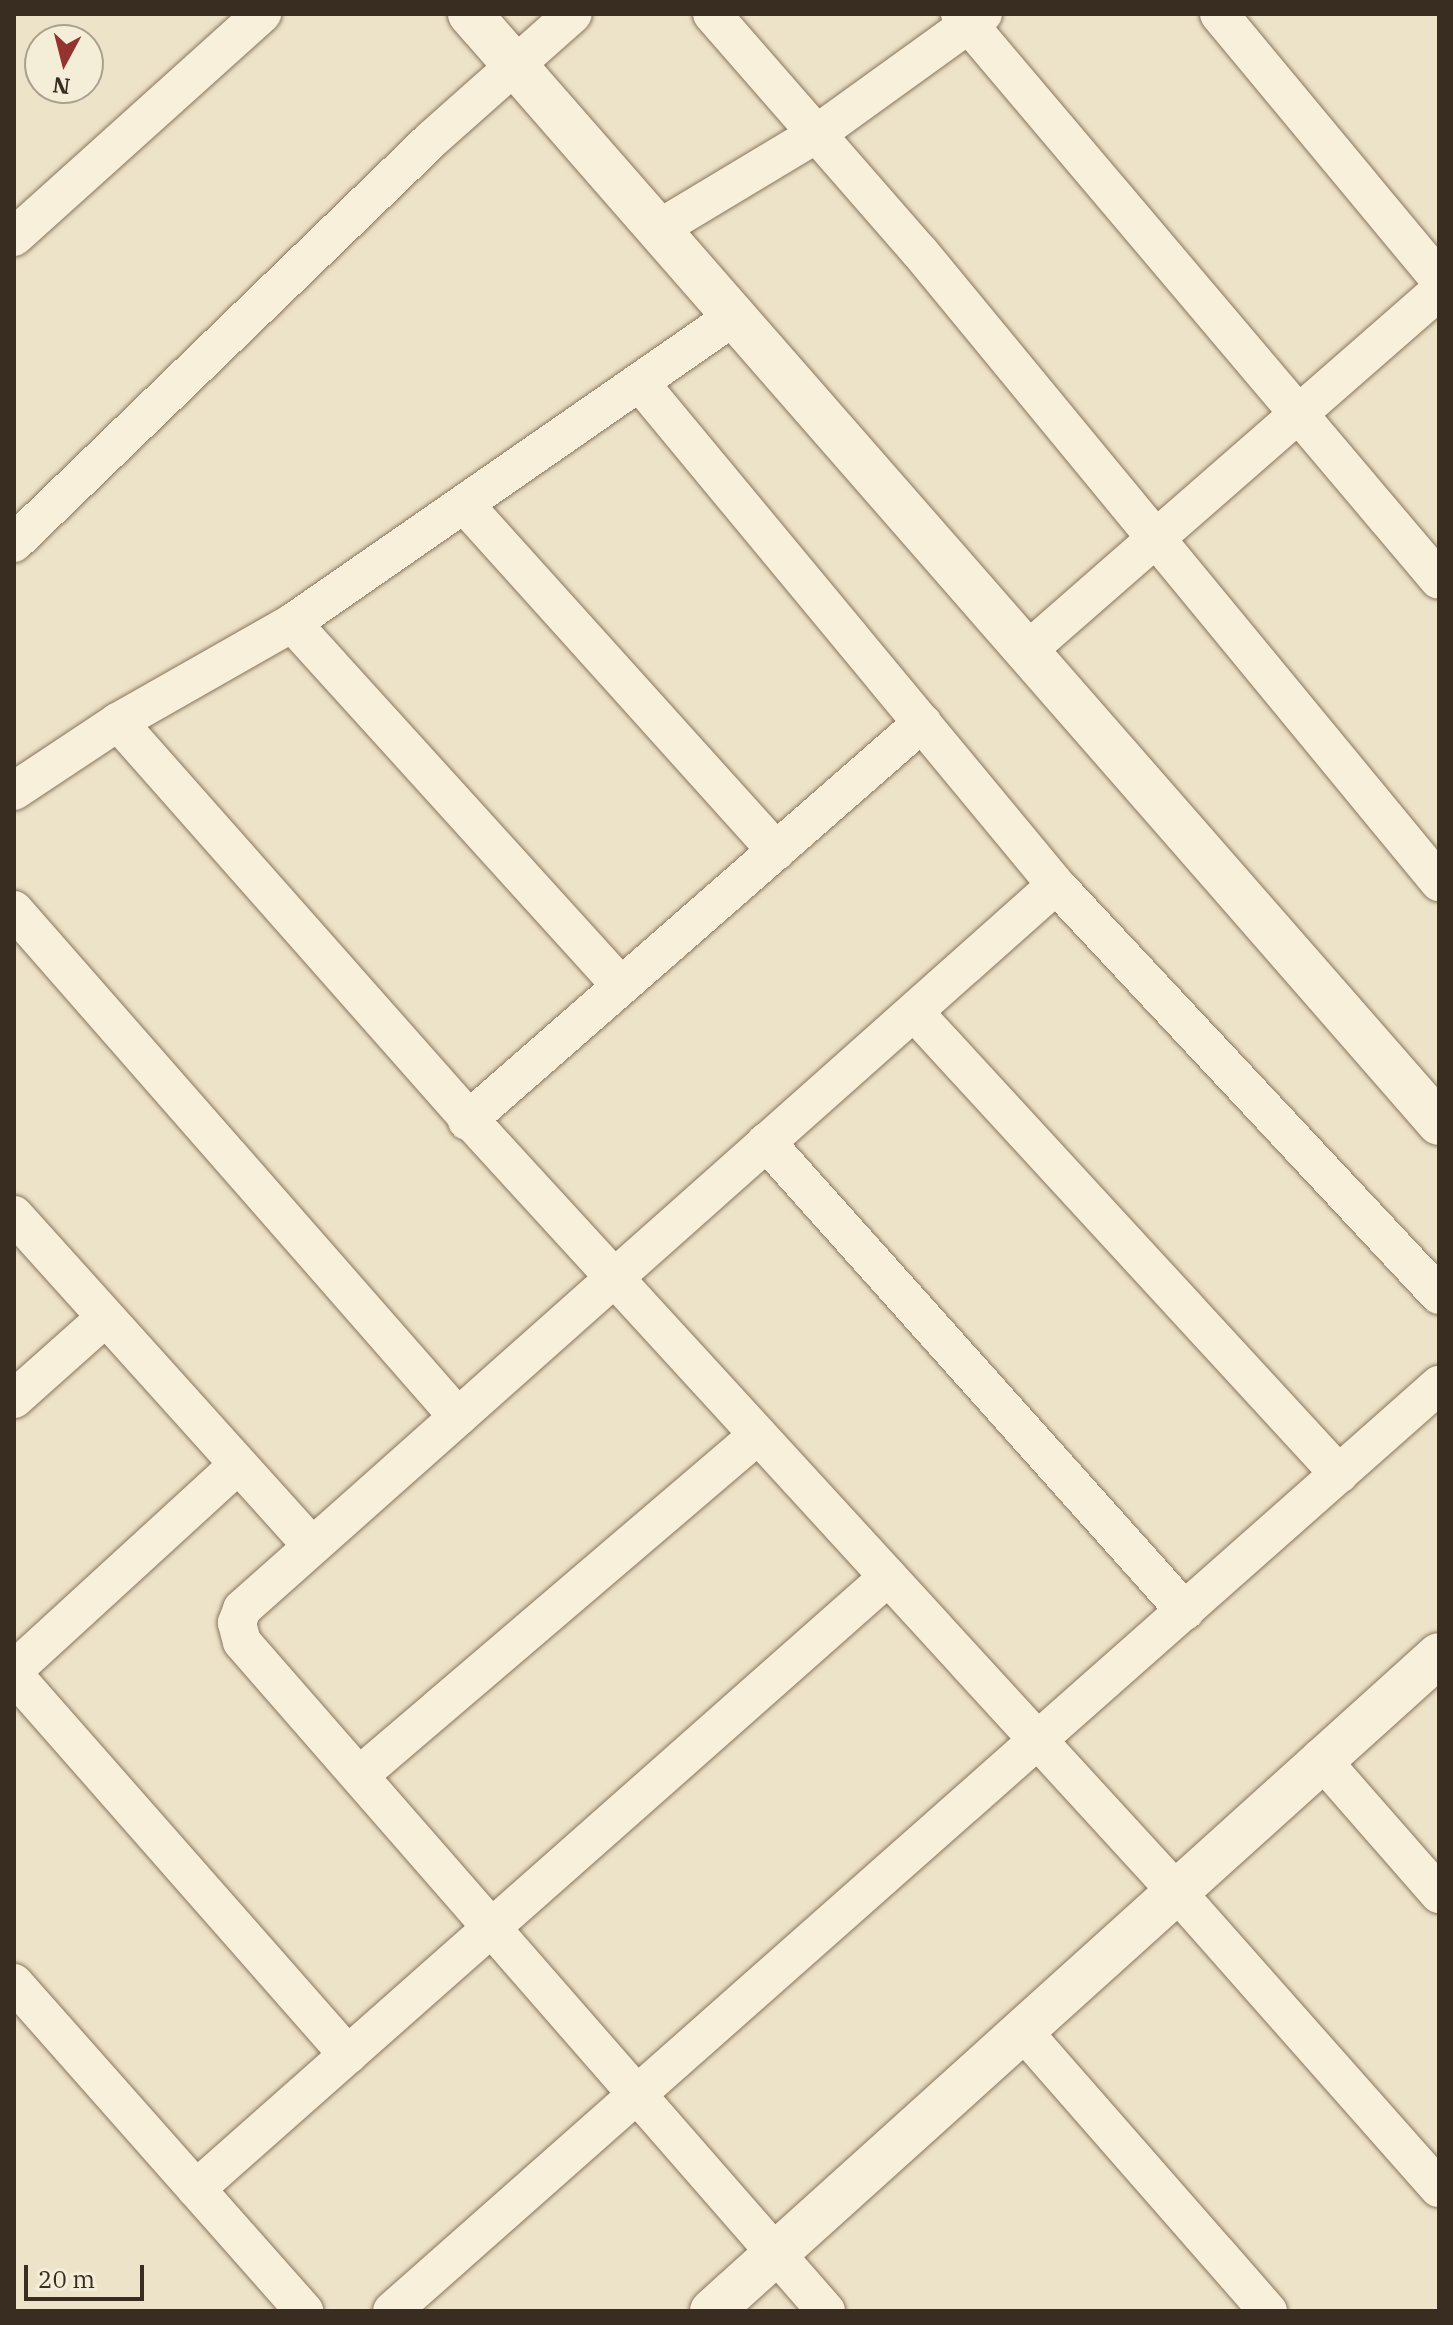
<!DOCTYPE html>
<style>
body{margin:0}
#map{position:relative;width:1453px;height:2325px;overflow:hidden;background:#ede3c8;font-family:"IBM Plex Serif",serif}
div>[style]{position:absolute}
.roads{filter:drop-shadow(0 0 2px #88755e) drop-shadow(0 0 2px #88755e)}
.street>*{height:38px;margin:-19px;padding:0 19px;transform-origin:19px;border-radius:19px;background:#f8f0db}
.secondary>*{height:44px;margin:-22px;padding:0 22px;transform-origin:22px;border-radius:22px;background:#f8f0db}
span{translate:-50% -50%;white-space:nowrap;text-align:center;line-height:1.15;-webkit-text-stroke:6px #f4edd7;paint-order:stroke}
.frame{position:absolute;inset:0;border:16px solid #392d21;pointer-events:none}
.north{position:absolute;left:24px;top:24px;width:80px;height:80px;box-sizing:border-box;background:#f4edd7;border:2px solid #a9a08e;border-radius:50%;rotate:187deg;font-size:22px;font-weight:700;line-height:32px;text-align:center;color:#392d21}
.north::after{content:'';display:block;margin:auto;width:28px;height:36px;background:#943330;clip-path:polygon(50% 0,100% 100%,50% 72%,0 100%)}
.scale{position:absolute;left:24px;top:2265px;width:120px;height:36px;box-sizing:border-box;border:4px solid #392d21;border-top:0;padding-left:10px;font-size:24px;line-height:28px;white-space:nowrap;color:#392d21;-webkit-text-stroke:6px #f4edd7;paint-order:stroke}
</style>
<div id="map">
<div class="roads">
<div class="street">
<i style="left:712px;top:14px;width:315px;rotate:48.9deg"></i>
<i style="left:919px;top:251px;width:818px;rotate:50.51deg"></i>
<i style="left:960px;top:14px;width:741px;rotate:49.76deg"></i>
<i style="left:1219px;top:14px;width:344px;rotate:50.3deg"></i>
<i style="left:660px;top:228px;width:181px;rotate:-31deg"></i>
<i style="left:815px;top:135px;width:207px;rotate:-35.8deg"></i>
<i style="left:14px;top:237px;width:334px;rotate:-42deg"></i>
<i style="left:640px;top:383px;width:652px;rotate:50.35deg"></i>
<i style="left:1056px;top:885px;width:561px;rotate:46.95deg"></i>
<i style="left:464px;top:504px;width:467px;rotate:48deg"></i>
<i style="left:14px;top:543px;width:581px;rotate:-44.02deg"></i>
<i style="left:432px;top:139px;width:188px;rotate:-41.6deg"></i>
<i style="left:292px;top:623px;width:490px;rotate:47.8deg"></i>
<i style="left:1027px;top:651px;width:547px;rotate:-41.15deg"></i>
<i style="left:118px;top:722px;width:530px;rotate:48.52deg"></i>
<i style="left:469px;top:1119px;width:1045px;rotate:47.52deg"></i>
<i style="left:1175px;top:1890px;width:398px;rotate:48.5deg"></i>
<i style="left:14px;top:791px;width:125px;rotate:-33.6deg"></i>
<i style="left:118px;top:722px;width:200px;rotate:-29.6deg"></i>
<i style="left:292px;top:623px;width:540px;rotate:-34.75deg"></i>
<i style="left:14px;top:910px;width:674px;rotate:48.79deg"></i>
<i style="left:914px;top:1012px;width:628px;rotate:47.39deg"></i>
<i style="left:467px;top:1121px;width:605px;rotate:-41.18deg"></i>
<i style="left:766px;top:1142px;width:629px;rotate:48.22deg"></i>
<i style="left:14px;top:1215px;width:445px;rotate:48deg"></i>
<i style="left:14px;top:1399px;width:122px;rotate:-41.7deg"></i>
<i style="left:14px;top:1670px;width:302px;rotate:-42.5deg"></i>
<i style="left:14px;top:1675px;width:506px;rotate:48.69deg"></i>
<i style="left:1320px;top:1758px;width:181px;rotate:48.8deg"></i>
<i style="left:361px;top:1774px;width:522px;rotate:-40.49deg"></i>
<i style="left:14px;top:1983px;width:438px;rotate:48.5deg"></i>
<i style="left:1021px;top:2029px;width:375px;rotate:48.8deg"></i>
<i style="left:196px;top:2189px;width:924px;rotate:-41.49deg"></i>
<i style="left:392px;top:2311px;width:1398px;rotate:-41.49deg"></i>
<i style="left:826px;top:2311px;width:888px;rotate:-131.12deg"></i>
<i style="left:242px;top:1642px;width:20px;rotate:-105deg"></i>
<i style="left:237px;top:1623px;width:15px;rotate:-70deg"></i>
<i style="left:242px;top:1609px;width:1089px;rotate:-41.65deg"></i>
</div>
<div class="secondary">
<i style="left:470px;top:14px;width:1473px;rotate:48.85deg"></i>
<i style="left:712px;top:2311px;width:979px;rotate:-42.06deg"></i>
</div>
</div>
<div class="frame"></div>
<div class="north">N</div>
<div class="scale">20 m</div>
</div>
